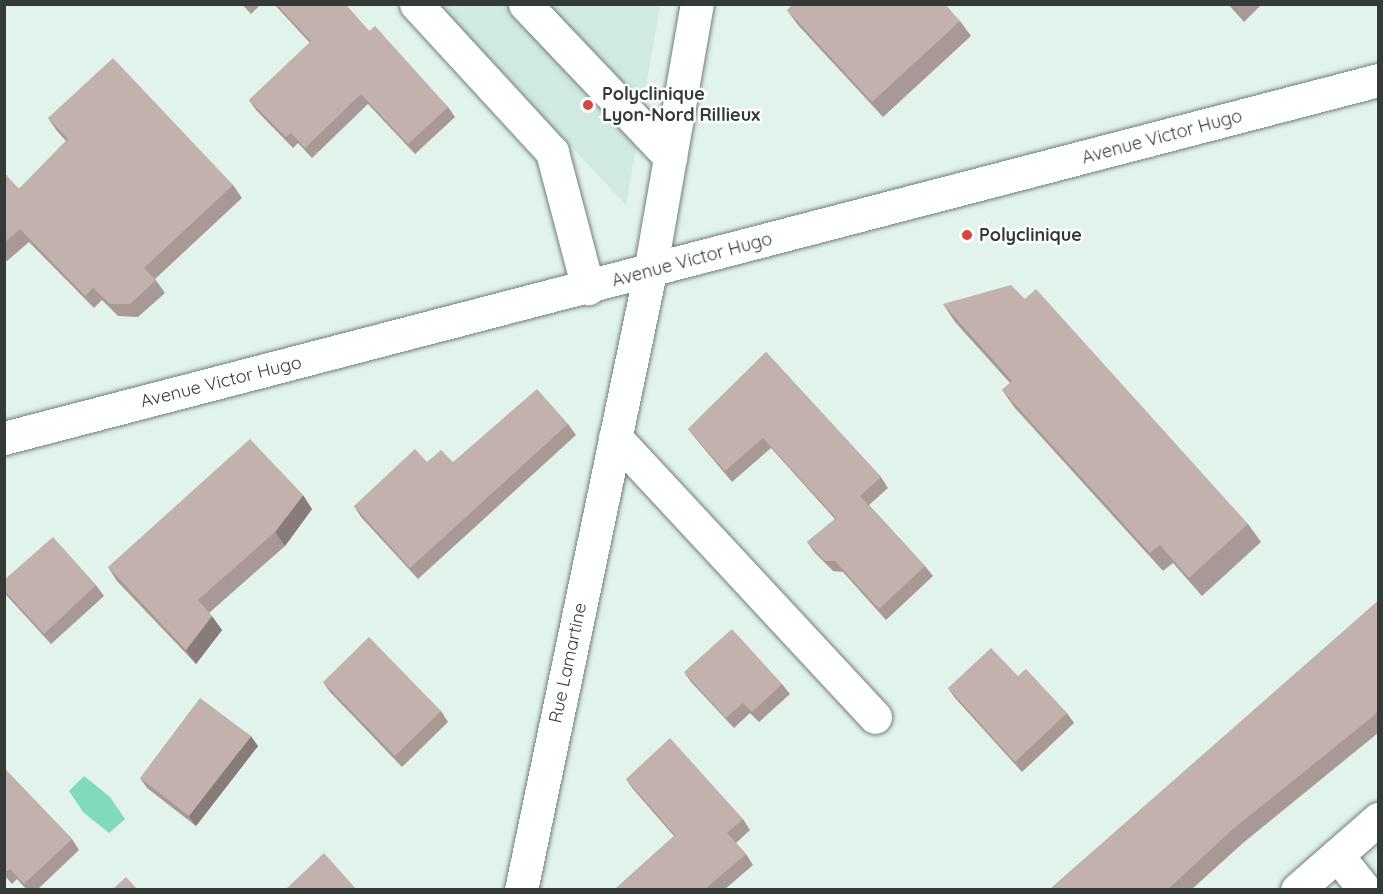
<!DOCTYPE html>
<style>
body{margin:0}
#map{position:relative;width:1383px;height:894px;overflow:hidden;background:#e2f3ec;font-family:Quicksand,sans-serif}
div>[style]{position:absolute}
.built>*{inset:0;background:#d1eae0}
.water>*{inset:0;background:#80dabb}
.roads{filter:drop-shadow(0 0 2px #6f7f79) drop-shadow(0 0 2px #6f7f79)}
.minor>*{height:33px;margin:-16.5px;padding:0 16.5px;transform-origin:16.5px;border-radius:16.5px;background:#fff}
.wall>*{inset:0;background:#a89896}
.shaded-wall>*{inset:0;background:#887c7a}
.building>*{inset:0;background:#c3b1ae}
.dots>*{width:16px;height:16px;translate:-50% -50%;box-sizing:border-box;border:3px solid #fff;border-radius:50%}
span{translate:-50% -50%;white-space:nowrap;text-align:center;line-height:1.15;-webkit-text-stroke:5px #fff;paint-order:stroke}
.poi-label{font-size:18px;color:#343a38;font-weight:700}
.left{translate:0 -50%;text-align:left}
.street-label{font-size:18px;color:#343a38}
.frame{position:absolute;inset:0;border:6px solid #343a38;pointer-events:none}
</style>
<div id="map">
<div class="built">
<i style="clip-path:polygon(439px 5px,660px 5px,626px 205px)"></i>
</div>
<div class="water">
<i style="clip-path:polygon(84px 776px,110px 797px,125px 819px,109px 833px,83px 812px,69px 791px)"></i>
</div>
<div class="roads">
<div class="minor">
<i style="left:416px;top:4px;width:201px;rotate:47.4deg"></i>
<i style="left:552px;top:152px;width:141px;rotate:75.2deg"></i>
<i style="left:525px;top:4px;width:211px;rotate:46.5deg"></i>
<i style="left:615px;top:437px;width:382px;rotate:47.1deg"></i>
<i style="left:4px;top:438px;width:1420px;rotate:-14.6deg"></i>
<i style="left:1337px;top:855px;width:45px;rotate:51.3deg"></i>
<i style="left:521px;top:890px;width:631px;rotate:-78.21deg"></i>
<i style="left:650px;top:272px;width:272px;rotate:-80.1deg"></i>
<i style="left:1297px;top:890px;width:108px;rotate:-41.2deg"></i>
</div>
</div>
<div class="wall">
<i style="clip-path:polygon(242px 4px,261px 4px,251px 14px)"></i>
<i style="clip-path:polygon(274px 4px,345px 4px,369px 31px,448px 107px,455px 117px,415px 154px,368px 104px,312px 158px,298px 143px,293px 148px,256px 110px,249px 100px,310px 43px)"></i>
<i style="clip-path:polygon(1228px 4px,1262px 4px,1244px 22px)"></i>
<i style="clip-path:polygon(787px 10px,960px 21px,971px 36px,883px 117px,798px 25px)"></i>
<i style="clip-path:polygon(48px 118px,233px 185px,242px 198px,155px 279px,165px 293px,138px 317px,118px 316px,102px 300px,94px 308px,29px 242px,7px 261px,4px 258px,4px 173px,19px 189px,66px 141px,57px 131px)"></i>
<i style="clip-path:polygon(943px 304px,1248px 524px,1261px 542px,1202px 596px,1173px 563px,1163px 571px,1015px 408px,1002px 390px,1010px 383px,955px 322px)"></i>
<i style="clip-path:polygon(766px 352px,881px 477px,888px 488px,869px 505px,925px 566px,933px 576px,886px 620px,843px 572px,833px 571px,815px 553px,807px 542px,835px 519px,771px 448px,732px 482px,696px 439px,688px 429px)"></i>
<i style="clip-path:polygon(568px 424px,576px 435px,418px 579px,361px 517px,354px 506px,427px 462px,453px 462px)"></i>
<i style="clip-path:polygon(312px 509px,285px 546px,209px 613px,222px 630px,196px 664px,117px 581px,108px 567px)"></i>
<i style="clip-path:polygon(4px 580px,96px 585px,104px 596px,51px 644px,7px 596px,4px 592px)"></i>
<i style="clip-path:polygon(1378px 601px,1378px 733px,1243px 843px,1191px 890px,1049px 890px)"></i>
<i style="clip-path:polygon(684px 672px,782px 684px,790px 694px,759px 722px,750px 713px,734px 728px,691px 682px)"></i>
<i style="clip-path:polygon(1018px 676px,1067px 713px,1074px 723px,1022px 772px,955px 698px,948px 688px)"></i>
<i style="clip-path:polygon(323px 682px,441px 711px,448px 722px,402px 767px,330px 692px)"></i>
<i style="clip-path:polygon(258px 746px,196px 826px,147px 788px,140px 778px)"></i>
<i style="clip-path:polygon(4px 768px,72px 839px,79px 850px,37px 890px,27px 890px,17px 879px,12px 884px,4px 875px)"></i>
<i style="clip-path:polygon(626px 779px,743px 819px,750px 830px,736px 843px,746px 854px,753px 865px,724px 890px,614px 890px,674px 836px,633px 789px)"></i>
</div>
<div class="shaded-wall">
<i style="clip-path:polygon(303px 495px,312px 509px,285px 546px,275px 532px)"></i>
<i style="clip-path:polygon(212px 616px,222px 630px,196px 664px,186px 650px)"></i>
<i style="clip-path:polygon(251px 736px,258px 746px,196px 826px,189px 816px)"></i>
</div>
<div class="building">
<i style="clip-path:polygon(276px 4px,345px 4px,369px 31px,375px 26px,448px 107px,408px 144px,361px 94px,305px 148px,291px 133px,286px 137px,249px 100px,311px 41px)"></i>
<i style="clip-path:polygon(793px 4px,945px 4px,960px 21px,872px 102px,787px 10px)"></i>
<i style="clip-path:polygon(113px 58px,233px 185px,144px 268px,156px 280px,130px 304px,110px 304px,93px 288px,85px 296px,20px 229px,4px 243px,4px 173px,19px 189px,68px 139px,48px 118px)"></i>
<i style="clip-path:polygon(1011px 285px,1025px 299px,1036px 289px,1248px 524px,1189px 578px,1160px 545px,1150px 553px,1002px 390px,1012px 381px,943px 304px)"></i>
<i style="clip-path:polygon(766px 352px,881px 477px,849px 506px,860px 496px,925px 566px,879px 609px,835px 561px,825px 561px,807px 542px,836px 518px,763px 438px,725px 471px,688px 429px)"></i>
<i style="clip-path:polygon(537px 389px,568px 424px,410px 568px,354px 506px,415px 449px,427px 462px,441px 450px,453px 462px)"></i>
<i style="clip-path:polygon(250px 439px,303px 495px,275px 532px,198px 600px,212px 616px,186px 650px,108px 567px)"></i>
<i style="clip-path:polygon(53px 537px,96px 585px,44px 634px,4px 590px,4px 580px)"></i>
<i style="clip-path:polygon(1378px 601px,1378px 711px,1371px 718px,1233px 829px,1167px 890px,1049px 890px)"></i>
<i style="clip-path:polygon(732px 629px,782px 684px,752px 712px,743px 703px,726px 718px,684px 672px)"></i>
<i style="clip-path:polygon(369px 637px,441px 711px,395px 756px,323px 682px)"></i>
<i style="clip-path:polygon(991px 648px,1018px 676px,1026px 669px,1067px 713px,1015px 762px,948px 688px)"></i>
<i style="clip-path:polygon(200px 698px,251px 736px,189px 816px,140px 778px)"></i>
<i style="clip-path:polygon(670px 738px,743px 819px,727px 833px,746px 854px,704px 890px,614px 890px,675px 835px,626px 779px)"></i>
<i style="clip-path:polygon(4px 768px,72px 839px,24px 884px,10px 869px,4px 873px)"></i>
<i style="clip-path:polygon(324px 853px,357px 890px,285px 890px)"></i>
<i style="clip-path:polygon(126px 877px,138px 890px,112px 890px)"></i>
</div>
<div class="dots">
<i style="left:588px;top:105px;background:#d64740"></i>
<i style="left:967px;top:235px;background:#d64740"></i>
</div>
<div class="poi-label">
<span class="left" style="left:602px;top:105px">Polyclinique<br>Lyon-Nord Rillieux</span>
<span class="left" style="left:979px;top:235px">Polyclinique</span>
</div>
<div class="street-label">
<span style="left:1162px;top:137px;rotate:-15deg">Avenue Victor Hugo</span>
<span style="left:692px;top:260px;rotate:-15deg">Avenue Victor Hugo</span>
<span style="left:221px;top:382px;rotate:-14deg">Avenue Victor Hugo</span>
<span style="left:568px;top:663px;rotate:-78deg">Rue Lamartine</span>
</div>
<div class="frame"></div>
</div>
